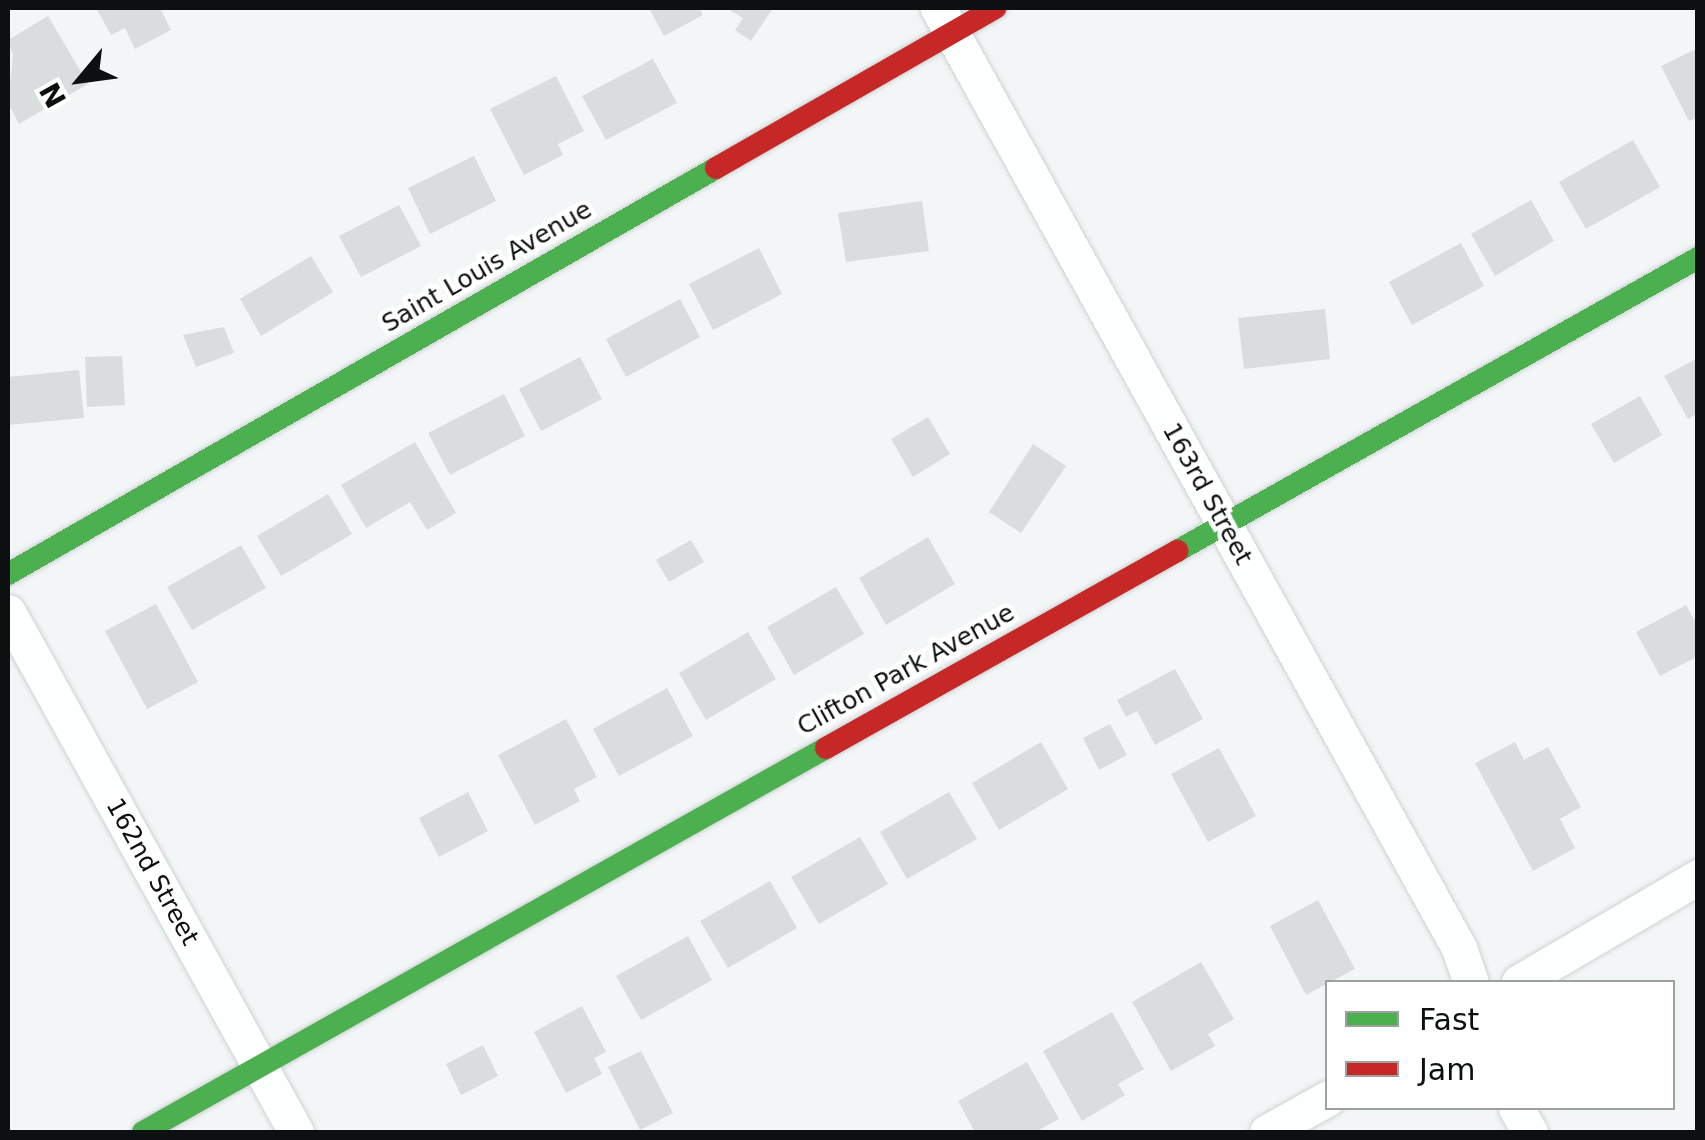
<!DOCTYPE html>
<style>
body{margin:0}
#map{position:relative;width:1705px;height:1140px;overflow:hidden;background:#f2f6f6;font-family:"DejaVu Sans",sans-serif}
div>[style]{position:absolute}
.building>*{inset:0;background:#dadddd}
.roads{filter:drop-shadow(0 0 2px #cfd2d2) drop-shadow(0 0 2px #cfd2d2)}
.street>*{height:35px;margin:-17.5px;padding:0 17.5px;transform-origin:17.5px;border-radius:17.5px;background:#fdfefe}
.fast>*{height:22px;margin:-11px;padding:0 11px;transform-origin:11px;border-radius:11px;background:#4caf50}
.jam>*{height:22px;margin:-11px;padding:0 11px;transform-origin:11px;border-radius:11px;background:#c62828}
span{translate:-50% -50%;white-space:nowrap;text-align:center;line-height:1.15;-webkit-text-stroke:9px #fff;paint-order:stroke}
.street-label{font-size:25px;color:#0d1010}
.frame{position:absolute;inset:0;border:10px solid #0d1010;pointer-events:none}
.legend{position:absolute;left:1325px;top:980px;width:350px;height:130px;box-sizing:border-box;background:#fff;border:2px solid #9e9f9f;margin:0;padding:12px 18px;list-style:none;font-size:30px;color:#0d1010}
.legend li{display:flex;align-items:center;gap:20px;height:50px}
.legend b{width:50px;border:2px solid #9e9f9f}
.north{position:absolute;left:30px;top:30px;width:100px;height:100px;-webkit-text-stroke:8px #fff;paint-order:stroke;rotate:241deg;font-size:28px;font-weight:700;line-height:40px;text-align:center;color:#0d1010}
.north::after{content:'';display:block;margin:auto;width:35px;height:45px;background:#0d1010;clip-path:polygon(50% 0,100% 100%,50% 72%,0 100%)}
</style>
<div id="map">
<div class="building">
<i style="clip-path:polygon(96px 8px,160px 8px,171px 30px,135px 49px,125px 28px,111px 35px)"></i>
<i style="clip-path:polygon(649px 8px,699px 8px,703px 15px,664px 36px)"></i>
<i style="clip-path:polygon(726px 8px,773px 8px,751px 41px,735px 30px,743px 18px)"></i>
<i style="clip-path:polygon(48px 16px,88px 84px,19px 124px,8px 103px,13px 56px,8px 40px)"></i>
<i style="clip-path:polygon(1698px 48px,1698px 117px,1689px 121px,1661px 66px)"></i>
<i style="clip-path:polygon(653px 59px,677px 103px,606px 140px,582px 96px)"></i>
<i style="clip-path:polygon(556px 76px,584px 131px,558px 144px,563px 155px,524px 175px,490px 109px)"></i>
<i style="clip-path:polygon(1633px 140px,1660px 187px,1586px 229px,1559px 182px)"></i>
<i style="clip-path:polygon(474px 156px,496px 201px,430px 234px,408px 188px)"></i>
<i style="clip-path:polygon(1531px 200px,1554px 241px,1495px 276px,1471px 234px)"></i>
<i style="clip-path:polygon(922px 201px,929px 251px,846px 262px,838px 213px)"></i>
<i style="clip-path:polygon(399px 205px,421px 246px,361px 277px,339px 236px)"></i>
<i style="clip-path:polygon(1461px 243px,1484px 286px,1412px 325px,1389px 282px)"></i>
<i style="clip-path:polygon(759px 248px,782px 294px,713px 330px,689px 284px)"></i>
<i style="clip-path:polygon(311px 256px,333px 292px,261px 336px,240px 299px)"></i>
<i style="clip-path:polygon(680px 299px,700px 337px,626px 377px,606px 339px)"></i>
<i style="clip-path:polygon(1325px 309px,1330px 359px,1244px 369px,1238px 318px)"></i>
<i style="clip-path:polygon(224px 327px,234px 353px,196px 367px,183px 335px)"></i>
<i style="clip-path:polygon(122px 356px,125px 405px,87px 407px,85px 357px)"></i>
<i style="clip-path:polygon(580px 357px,602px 399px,541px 431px,519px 389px)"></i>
<i style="clip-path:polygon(1698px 358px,1698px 413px,1688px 419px,1664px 376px)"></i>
<i style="clip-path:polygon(79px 370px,84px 418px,8px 425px,8px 377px)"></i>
<i style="clip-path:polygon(504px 394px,525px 436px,450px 475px,428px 433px)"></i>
<i style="clip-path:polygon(1640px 396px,1662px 435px,1614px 463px,1591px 424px)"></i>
<i style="clip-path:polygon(928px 417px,950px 454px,913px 477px,891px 439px)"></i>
<i style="clip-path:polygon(415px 442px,456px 513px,427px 530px,410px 502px,366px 528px,341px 485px)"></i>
<i style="clip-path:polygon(1033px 444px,1066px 466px,1021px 533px,989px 512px)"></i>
<i style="clip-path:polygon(328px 494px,352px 534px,281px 576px,257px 536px)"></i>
<i style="clip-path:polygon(928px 537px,955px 584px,886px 625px,859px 578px)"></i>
<i style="clip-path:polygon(691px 540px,704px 562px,669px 582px,656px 560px)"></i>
<i style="clip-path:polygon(241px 545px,266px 588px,192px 630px,167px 587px)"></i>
<i style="clip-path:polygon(836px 587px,864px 634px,794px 675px,767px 627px)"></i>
<i style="clip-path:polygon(156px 604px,198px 682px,147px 709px,105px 631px)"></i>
<i style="clip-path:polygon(1686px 605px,1698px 626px,1698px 656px,1660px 676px,1636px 632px)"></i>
<i style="clip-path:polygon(748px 632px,776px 679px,706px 720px,679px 673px)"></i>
<i style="clip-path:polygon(1175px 669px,1203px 719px,1155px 745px,1137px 711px,1126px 717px,1117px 700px)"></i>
<i style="clip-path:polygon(667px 688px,693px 736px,619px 776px,593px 729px)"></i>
<i style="clip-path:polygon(566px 719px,597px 777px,574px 789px,580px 801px,535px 825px,498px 755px)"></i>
<i style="clip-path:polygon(1110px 724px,1127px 755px,1099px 770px,1083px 738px)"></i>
<i style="clip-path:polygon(1041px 742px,1068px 789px,999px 830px,972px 783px)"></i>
<i style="clip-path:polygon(1515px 742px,1524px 760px,1548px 747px,1581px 807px,1560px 819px,1575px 848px,1533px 871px,1475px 763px)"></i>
<i style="clip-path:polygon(1219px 748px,1256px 816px,1208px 842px,1171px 774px)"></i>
<i style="clip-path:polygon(468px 792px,488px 831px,439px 857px,419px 818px)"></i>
<i style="clip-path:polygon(949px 792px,977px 839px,907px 879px,880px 832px)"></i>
<i style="clip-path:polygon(860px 837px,888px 884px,819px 924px,791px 877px)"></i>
<i style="clip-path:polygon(770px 881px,797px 928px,728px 968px,700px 921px)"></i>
<i style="clip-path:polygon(1318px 900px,1355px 969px,1306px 995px,1270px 926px)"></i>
<i style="clip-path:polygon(688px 936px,712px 980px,641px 1020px,616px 976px)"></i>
<i style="clip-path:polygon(1201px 962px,1234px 1019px,1208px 1034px,1215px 1046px,1171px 1071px,1132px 1002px)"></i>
<i style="clip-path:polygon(582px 1006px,606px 1052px,594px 1058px,602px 1074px,566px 1093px,534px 1032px)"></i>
<i style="clip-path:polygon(1112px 1012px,1144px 1069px,1118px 1084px,1125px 1095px,1082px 1121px,1043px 1051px)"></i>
<i style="clip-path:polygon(483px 1045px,498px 1076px,461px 1095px,446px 1064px)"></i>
<i style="clip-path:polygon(641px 1051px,673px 1113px,640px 1130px,608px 1067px)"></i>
<i style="clip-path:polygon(1027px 1062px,1059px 1119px,1035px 1132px,975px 1132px,958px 1101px)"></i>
</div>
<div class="roads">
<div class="street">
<i style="left:938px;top:8px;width:1075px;rotate:61deg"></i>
<i style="left:1459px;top:948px;width:36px;rotate:71deg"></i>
<i style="left:8px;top:612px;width:594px;rotate:61.02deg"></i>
<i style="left:1519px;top:982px;width:208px;rotate:-30.4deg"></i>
<i style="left:1516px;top:1108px;width:28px;rotate:60deg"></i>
<i style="left:1267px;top:1132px;width:70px;rotate:-29.1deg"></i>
</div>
<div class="fast">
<i style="left:1177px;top:551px;width:598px;rotate:-29.35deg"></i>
<i style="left:8px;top:574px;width:816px;rotate:-29.83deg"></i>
<i style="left:143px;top:1132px;width:784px;rotate:-29.35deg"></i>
</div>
<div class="jam">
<i style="left:716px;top:168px;width:322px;rotate:-29.8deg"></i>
<i style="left:826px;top:748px;width:403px;rotate:-29.3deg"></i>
</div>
</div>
<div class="street-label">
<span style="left:487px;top:267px;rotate:-30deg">Saint Louis Avenue</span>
<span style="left:1207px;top:494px;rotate:61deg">163rd Street</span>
<span style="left:906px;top:670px;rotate:-29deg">Clifton Park Avenue</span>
<span style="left:152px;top:872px;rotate:61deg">162nd Street</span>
</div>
<div class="frame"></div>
<ul class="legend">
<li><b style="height:12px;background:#4caf50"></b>Fast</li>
<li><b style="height:12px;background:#c62828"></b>Jam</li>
</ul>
<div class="north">N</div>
</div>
